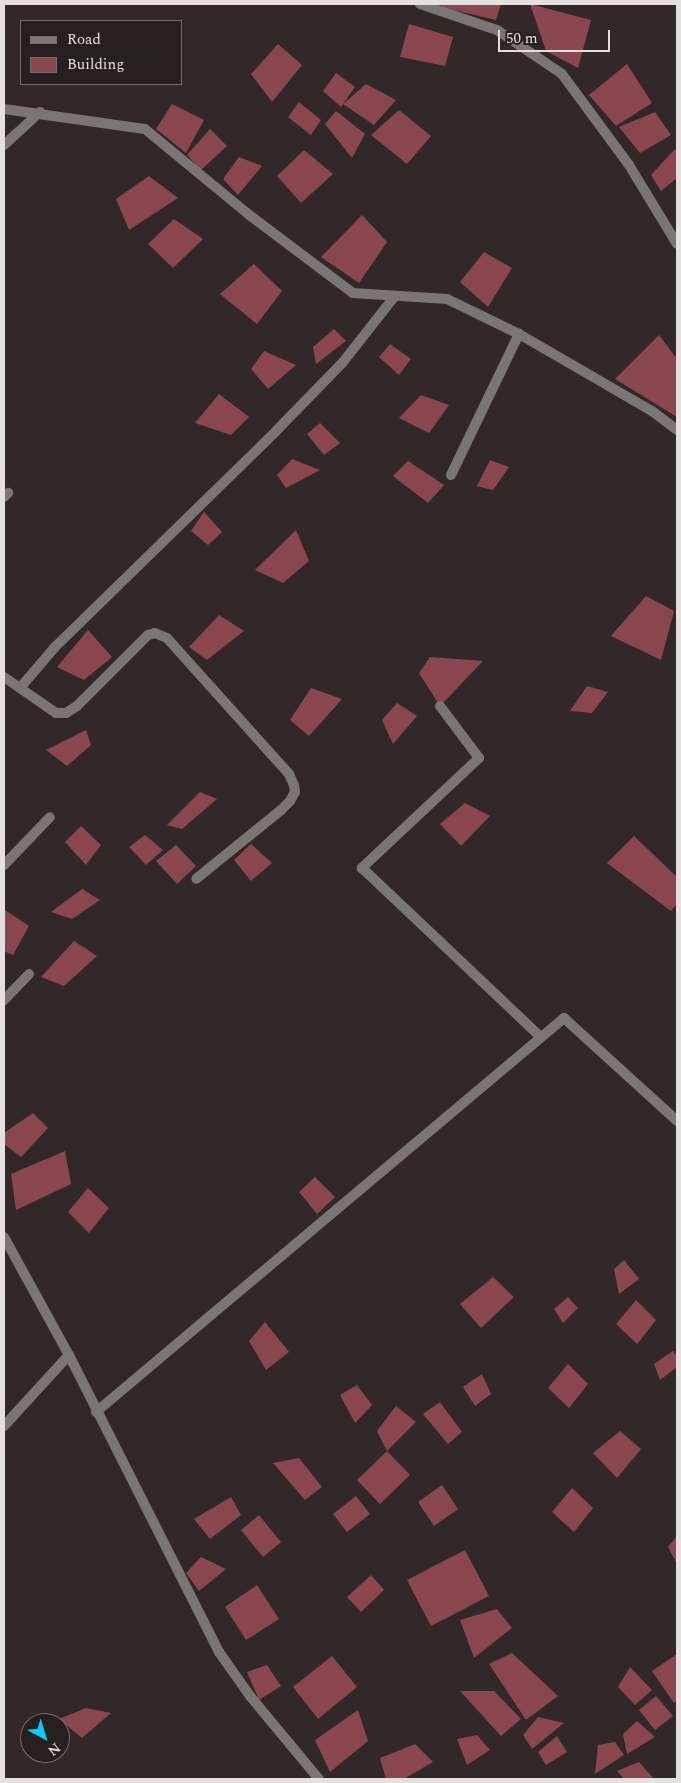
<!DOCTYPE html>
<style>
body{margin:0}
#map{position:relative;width:681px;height:1783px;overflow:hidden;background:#322829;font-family:Spectral,serif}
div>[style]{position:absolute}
.building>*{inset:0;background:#8b4750}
.street>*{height:10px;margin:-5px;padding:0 5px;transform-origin:5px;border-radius:5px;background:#7b7676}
span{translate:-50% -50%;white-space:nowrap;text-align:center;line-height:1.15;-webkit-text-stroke:4px #281f20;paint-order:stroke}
.frame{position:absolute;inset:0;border:5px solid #e6dfe0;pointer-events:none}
.legend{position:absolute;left:20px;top:20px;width:162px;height:65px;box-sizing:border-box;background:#281f20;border:1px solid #746c6d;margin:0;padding:6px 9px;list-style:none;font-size:15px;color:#e6dfe0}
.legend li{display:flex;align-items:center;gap:10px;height:25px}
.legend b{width:25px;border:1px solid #746c6d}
.north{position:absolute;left:20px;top:1713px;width:50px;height:50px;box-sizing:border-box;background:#281f20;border:1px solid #746c6d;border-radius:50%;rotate:141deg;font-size:14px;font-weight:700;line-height:20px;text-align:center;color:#e6dfe0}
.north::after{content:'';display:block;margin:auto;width:18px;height:22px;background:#09cbfa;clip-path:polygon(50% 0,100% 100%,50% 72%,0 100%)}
.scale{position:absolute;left:498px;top:30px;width:112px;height:22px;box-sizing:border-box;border:2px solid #e6dfe0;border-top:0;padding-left:6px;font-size:15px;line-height:18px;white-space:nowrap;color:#e6dfe0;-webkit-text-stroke:4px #281f20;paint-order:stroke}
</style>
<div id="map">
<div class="building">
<i style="clip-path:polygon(442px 4px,501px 4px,496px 20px,441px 7px)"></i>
<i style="clip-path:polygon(530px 4px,591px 20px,578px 68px,546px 51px)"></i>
<i style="clip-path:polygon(409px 24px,453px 37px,445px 66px,400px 57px)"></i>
<i style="clip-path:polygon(278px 44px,302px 65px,272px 102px,251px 74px)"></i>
<i style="clip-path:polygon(627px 64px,652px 103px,616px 126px,589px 95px)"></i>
<i style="clip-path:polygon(336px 73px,355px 87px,341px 107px,323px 91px)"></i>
<i style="clip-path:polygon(366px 84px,396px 100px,374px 125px,343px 104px)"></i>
<i style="clip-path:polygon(299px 102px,321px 120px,311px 135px,288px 117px)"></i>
<i style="clip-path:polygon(172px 104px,204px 120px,186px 153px,156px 129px)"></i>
<i style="clip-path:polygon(399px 110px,431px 136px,407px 164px,371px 135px)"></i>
<i style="clip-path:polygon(336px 111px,365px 134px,352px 158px,325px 124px)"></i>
<i style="clip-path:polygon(655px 112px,671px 135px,640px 153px,619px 127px)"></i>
<i style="clip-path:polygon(210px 129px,227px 146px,201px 170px,187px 155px)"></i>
<i style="clip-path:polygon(675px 149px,677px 152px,677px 178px,661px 191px,651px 175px)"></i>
<i style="clip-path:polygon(304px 150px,333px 174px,301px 203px,277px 176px)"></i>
<i style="clip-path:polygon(239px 157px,262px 166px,238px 195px,223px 179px)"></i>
<i style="clip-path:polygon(149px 176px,178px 198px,129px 230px,116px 199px)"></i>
<i style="clip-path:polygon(362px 215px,387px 242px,359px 283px,321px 257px)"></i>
<i style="clip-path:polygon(174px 219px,203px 239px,173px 268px,148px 244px)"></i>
<i style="clip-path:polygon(484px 252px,512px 268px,488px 307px,460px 282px)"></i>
<i style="clip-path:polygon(254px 264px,282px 291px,257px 324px,220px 294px)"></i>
<i style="clip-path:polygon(334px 329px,346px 341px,316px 364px,313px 347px)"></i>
<i style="clip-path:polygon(659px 335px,677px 359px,677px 417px,615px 379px)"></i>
<i style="clip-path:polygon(390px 344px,411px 359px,399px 375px,379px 357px)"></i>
<i style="clip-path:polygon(264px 351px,296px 365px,268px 389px,251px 369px)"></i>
<i style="clip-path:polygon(219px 394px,249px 417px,231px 435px,195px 423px)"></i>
<i style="clip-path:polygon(421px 395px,449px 405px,429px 433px,399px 418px)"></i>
<i style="clip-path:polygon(320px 423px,340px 443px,324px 455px,307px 434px)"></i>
<i style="clip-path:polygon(292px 459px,320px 470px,286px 488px,277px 475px)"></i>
<i style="clip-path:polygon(490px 460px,509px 467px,493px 490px,477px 486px)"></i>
<i style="clip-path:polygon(408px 461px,444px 485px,428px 503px,393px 476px)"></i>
<i style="clip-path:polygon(204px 512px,222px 532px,208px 545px,191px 531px)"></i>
<i style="clip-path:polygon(296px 530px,309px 561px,283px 583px,255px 570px)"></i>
<i style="clip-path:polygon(646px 596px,674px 611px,661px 660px,611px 636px)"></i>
<i style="clip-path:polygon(219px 615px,244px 631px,207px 660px,189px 647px)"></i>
<i style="clip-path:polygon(88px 630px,112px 657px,84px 680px,57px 667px)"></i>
<i style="clip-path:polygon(430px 657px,483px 661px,440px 706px,419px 673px)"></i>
<i style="clip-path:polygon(587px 686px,608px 692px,592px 713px,570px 711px)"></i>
<i style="clip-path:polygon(311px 688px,342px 699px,309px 736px,290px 720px)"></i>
<i style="clip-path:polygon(397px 703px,417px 716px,393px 744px,382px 720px)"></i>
<i style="clip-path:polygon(86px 730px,91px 745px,67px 766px,46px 750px)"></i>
<i style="clip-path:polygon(200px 792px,217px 799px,182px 829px,167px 825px)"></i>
<i style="clip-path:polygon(465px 803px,490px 816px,461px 846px,440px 824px)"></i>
<i style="clip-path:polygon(81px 826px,101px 845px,86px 865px,65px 842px)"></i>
<i style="clip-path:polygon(145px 835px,163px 850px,146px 865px,129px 847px)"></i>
<i style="clip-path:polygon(634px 836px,677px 877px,677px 904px,671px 911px,607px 863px)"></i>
<i style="clip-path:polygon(251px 844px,272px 863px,251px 881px,234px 860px)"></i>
<i style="clip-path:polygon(176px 845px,196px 866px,177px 884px,156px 861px)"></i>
<i style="clip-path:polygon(82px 889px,100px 900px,72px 919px,51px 912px)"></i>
<i style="clip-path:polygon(5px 910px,29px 926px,13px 955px,4px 951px)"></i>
<i style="clip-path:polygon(74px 941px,97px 956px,64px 986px,41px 977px)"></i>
<i style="clip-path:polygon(33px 1113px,48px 1128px,21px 1157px,4px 1144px,4px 1133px)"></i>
<i style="clip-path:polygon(65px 1151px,71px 1184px,16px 1210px,11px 1174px)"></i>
<i style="clip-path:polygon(315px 1177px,335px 1197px,317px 1214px,299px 1192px)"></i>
<i style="clip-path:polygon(88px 1188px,109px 1208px,89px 1233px,68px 1212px)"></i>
<i style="clip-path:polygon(624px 1260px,639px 1279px,619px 1294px,614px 1269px)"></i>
<i style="clip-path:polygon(493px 1277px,514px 1297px,481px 1328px,460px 1304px)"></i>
<i style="clip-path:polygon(568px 1297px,578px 1308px,563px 1323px,554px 1309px)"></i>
<i style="clip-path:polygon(636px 1300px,656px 1320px,637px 1344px,616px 1324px)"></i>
<i style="clip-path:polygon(265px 1322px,289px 1352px,266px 1370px,249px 1341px)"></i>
<i style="clip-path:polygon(673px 1351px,677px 1356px,677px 1367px,660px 1380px,654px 1364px)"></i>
<i style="clip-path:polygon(568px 1364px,588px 1384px,569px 1408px,548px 1388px)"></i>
<i style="clip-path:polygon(482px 1374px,491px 1394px,475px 1406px,463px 1387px)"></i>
<i style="clip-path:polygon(357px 1385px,372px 1405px,355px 1423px,340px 1395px)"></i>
<i style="clip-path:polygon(440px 1402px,462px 1432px,448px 1444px,423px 1414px)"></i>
<i style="clip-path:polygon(396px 1406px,416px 1422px,387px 1451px,410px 1475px,380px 1504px,357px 1480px,387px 1451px,377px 1431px)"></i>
<i style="clip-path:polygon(620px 1431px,641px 1449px,617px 1478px,593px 1453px)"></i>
<i style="clip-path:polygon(299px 1458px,322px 1487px,305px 1500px,273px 1463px)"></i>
<i style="clip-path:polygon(442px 1485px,458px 1509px,434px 1526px,418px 1502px)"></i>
<i style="clip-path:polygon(572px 1488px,593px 1508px,574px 1532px,552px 1512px)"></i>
<i style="clip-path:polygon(356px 1496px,370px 1514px,347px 1532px,333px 1514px)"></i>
<i style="clip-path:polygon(231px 1497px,241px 1515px,210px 1539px,194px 1519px)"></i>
<i style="clip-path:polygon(259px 1515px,281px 1542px,263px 1557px,241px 1530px)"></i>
<i style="clip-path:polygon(677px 1536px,677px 1564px,668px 1547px)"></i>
<i style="clip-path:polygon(465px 1550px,489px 1596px,431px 1626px,407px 1580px)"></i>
<i style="clip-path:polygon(201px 1557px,226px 1569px,199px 1591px,186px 1573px)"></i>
<i style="clip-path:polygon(371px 1575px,384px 1590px,361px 1612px,347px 1597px)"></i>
<i style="clip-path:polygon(257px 1585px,279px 1619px,246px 1640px,225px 1607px)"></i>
<i style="clip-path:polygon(497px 1609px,512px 1628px,474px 1658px,460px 1620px)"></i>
<i style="clip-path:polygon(512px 1653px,558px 1696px,526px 1720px,489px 1664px)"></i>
<i style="clip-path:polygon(677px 1654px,677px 1700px,674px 1703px,652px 1671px)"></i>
<i style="clip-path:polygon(332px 1656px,357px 1687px,318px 1719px,293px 1687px)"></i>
<i style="clip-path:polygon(267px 1665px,281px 1686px,259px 1700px,247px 1672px)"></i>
<i style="clip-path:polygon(630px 1667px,652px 1690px,635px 1705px,618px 1687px)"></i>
<i style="clip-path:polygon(460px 1691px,494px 1691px,521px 1719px,501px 1736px)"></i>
<i style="clip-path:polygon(656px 1696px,673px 1716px,655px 1730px,639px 1710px)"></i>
<i style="clip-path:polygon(86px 1708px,111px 1713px,82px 1738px,59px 1719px)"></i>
<i style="clip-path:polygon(358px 1710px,368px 1741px,330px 1772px,315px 1740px)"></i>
<i style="clip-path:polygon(538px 1717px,564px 1723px,532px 1749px,523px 1735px)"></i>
<i style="clip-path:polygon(637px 1721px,655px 1737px,627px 1754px,623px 1734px)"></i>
<i style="clip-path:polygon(477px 1735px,490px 1750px,467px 1765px,457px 1739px)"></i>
<i style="clip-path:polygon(557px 1736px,567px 1752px,546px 1765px,538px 1752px)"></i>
<i style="clip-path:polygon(615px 1742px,624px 1755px,595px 1774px,598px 1745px)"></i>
<i style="clip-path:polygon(415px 1744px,433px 1762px,404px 1779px,386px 1779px,380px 1758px)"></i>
<i style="clip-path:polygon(639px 1762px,654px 1779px,624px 1779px,617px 1771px)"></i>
</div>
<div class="street">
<i style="left:420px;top:4px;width:81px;rotate:18.7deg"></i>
<i style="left:497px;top:30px;width:78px;rotate:34.1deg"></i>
<i style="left:562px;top:74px;width:113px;rotate:53.6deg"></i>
<i style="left:629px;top:165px;width:92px;rotate:58.7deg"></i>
<i style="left:4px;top:109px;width:142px;rotate:8.1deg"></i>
<i style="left:145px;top:129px;width:134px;rotate:39.5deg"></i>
<i style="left:248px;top:214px;width:131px;rotate:37deg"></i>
<i style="left:353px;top:293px;width:94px;rotate:3.7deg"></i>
<i style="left:447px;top:299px;width:80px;rotate:25.9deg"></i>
<i style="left:519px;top:334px;width:154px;rotate:30.1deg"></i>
<i style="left:652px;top:411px;width:31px;rotate:37deg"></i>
<i style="left:4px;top:145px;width:49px;rotate:-42.5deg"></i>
<i style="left:451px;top:475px;width:157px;rotate:-64.3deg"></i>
<i style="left:4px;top:497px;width:6px;rotate:-45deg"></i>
<i style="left:4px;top:677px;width:63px;rotate:34.7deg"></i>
<i style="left:56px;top:713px;width:10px"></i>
<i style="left:66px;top:713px;width:13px;rotate:-32deg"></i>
<i style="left:77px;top:706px;width:100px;rotate:-45deg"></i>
<i style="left:148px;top:635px;width:7px;rotate:-16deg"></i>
<i style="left:155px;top:633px;width:13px;rotate:23deg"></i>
<i style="left:167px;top:638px;width:183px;rotate:48.1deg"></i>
<i style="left:289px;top:774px;width:12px;rotate:66deg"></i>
<i style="left:294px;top:785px;width:7px;rotate:82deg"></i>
<i style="left:295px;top:792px;width:10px;rotate:119deg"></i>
<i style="left:290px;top:801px;width:13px;rotate:135deg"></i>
<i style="left:281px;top:810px;width:109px;rotate:140.9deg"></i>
<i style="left:20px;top:688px;width:52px;rotate:-49.6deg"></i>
<i style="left:54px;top:648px;width:310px;rotate:-44.3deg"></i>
<i style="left:276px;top:431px;width:96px;rotate:-45.8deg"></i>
<i style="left:343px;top:362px;width:84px;rotate:-51.8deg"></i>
<i style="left:440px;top:706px;width:65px;rotate:53.1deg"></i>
<i style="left:479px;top:758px;width:161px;rotate:136.8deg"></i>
<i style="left:362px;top:868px;width:246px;rotate:43.4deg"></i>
<i style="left:4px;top:865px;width:66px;rotate:-46.2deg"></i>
<i style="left:4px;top:1000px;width:36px;rotate:-46deg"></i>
<i style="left:4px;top:1237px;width:135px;rotate:61.2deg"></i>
<i style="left:69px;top:1355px;width:333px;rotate:63.2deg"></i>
<i style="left:219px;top:1652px;width:54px;rotate:54.8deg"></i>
<i style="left:250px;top:1696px;width:108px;rotate:50.3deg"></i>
<i style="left:96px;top:1412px;width:612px;rotate:-40.09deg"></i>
<i style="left:564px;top:1018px;width:153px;rotate:42.3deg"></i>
<i style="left:4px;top:1426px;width:96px;rotate:-47.5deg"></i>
</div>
<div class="frame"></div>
<ul class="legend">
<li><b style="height:6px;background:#7b7676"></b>Road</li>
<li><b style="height:14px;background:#8b4750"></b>Building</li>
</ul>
<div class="north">N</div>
<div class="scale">50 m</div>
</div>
